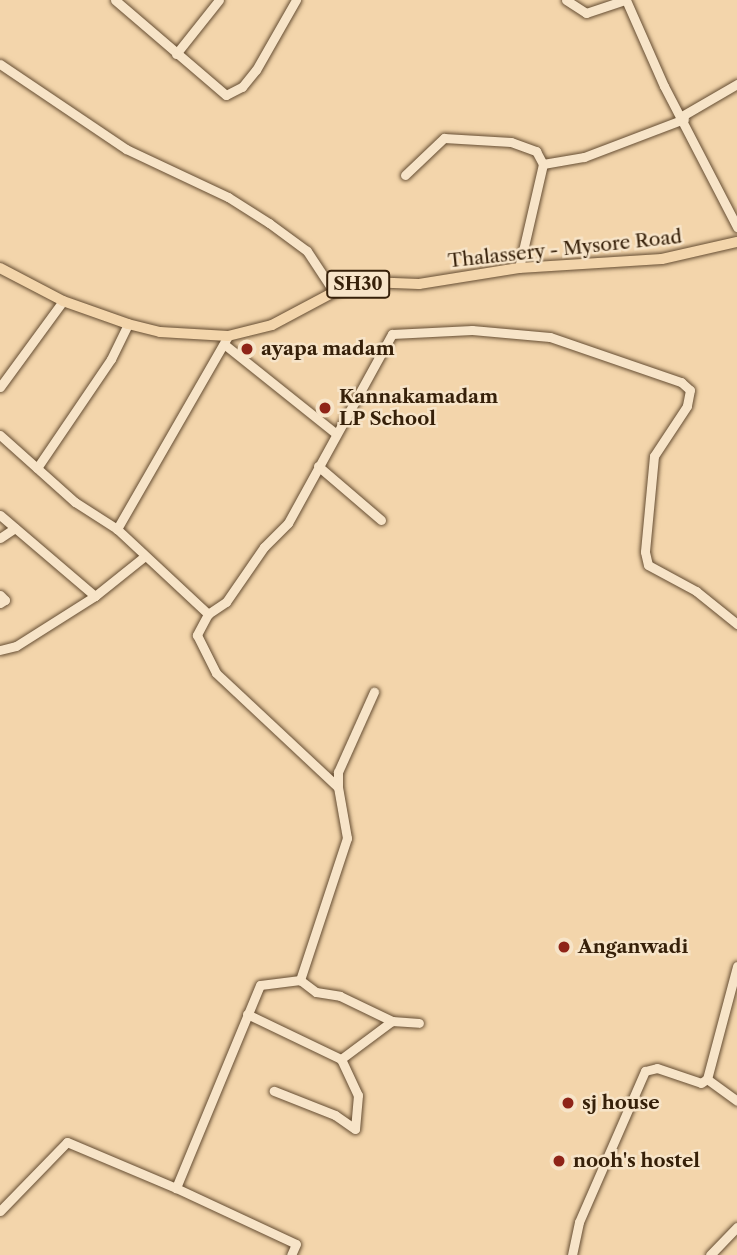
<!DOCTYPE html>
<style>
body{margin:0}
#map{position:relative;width:737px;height:1255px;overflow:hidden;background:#f3d5ab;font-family:"Libre Caslon Text",serif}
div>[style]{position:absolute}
.roads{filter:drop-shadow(0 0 2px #654d32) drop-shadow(0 0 2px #654d32)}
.minor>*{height:9px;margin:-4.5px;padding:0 4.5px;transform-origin:4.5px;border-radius:4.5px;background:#f7e4c8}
.major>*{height:10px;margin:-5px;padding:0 5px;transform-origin:5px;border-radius:5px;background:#f3d5ab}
.dots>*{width:19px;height:19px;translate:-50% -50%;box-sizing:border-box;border:4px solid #f7e4c8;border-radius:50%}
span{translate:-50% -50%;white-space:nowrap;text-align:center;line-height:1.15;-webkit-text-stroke:5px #f7e4c8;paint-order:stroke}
.shield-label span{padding:2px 5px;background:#f7e4c8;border:2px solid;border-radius:5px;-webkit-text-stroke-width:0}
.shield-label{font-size:18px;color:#362009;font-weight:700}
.street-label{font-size:19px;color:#362009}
.poi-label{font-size:19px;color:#362009;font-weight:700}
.left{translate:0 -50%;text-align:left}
</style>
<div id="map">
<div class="roads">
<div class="minor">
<i style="left:115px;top:0;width:146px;rotate:40.6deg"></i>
<i style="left:226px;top:95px;width:18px;rotate:-27deg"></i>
<i style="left:242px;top:87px;width:22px;rotate:-51deg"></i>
<i style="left:256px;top:70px;width:81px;rotate:-60.3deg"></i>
<i style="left:566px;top:0;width:24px;rotate:33deg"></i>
<i style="left:586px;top:13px;width:41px;rotate:-18.4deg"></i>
<i style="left:626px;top:0;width:94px;rotate:66.2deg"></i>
<i style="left:664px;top:86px;width:159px;rotate:62.6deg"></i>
<i style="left:176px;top:54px;width:69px;rotate:-51.5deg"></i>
<i style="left:0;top:64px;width:152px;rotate:34deg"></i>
<i style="left:126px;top:149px;width:113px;rotate:25.2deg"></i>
<i style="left:228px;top:197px;width:49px;rotate:32.4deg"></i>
<i style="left:269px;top:223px;width:47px;rotate:36.4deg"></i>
<i style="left:307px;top:251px;width:49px;rotate:56.6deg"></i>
<i style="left:682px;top:116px;width:64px;rotate:-30.2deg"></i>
<i style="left:405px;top:175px;width:54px;rotate:-43.5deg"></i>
<i style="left:444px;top:138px;width:67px;rotate:3.4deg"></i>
<i style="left:511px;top:142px;width:27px;rotate:20deg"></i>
<i style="left:536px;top:151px;width:15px;rotate:62deg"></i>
<i style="left:519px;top:268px;width:107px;rotate:-77deg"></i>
<i style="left:543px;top:164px;width:42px;rotate:-9.7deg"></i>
<i style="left:584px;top:157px;width:107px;rotate:-20.8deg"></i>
<i style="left:228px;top:336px;width:223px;rotate:119.9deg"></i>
<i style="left:117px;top:529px;width:125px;rotate:43deg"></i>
<i style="left:208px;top:614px;width:24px;rotate:118deg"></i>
<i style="left:197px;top:635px;width:42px;rotate:63.4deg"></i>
<i style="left:216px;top:673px;width:167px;rotate:43.1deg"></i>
<i style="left:338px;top:787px;width:52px;rotate:80deg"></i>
<i style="left:347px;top:838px;width:150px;rotate:108.3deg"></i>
<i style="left:300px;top:980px;width:40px;rotate:172.9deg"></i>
<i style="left:260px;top:985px;width:220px;rotate:112.5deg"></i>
<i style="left:176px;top:1188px;width:132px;rotate:25deg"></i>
<i style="left:296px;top:1244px;width:12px;rotate:114deg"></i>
<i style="left:224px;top:344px;width:142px;rotate:38.7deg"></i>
<i style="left:0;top:387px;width:107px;rotate:-53.8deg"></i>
<i style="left:0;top:435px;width:101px;rotate:41.8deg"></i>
<i style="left:75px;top:502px;width:50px;rotate:32.7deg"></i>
<i style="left:318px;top:466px;width:83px;rotate:40.6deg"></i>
<i style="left:37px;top:468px;width:132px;rotate:-55.8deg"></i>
<i style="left:111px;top:359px;width:39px;rotate:-64deg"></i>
<i style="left:0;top:515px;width:125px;rotate:40.5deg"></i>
<i style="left:95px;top:596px;width:64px;rotate:-38.7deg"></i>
<i style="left:0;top:538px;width:18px;rotate:-34deg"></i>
<i style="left:0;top:595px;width:7px;rotate:45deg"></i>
<i style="left:5px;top:600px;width:6px;rotate:149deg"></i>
<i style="left:208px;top:614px;width:22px;rotate:-34deg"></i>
<i style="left:226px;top:602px;width:67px;rotate:-55.4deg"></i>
<i style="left:264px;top:547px;width:34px;rotate:-45deg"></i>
<i style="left:288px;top:523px;width:216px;rotate:-61.2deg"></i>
<i style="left:392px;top:334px;width:80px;rotate:-2.9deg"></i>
<i style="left:472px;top:330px;width:78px;rotate:5.1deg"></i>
<i style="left:550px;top:337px;width:139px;rotate:19deg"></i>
<i style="left:681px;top:382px;width:12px;rotate:42deg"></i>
<i style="left:690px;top:390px;width:16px;rotate:101deg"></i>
<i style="left:687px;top:406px;width:60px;rotate:123.4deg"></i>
<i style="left:654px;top:456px;width:96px;rotate:95.4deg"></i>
<i style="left:645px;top:552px;width:13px;rotate:77deg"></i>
<i style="left:648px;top:565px;width:55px;rotate:28.4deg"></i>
<i style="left:696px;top:591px;width:53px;rotate:38.8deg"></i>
<i style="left:0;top:650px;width:16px;rotate:-14deg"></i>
<i style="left:16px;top:646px;width:93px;rotate:-32.3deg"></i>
<i style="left:338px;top:787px;width:15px;rotate:-90deg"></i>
<i style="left:338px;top:772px;width:88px;rotate:-65.8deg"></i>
<i style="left:300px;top:980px;width:20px;rotate:37deg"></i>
<i style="left:316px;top:992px;width:24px;rotate:9deg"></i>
<i style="left:340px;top:996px;width:58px;rotate:25.7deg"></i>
<i style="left:392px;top:1021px;width:64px;rotate:143.3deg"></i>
<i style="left:247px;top:1014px;width:104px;rotate:25.6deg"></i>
<i style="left:341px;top:1059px;width:40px;rotate:65deg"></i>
<i style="left:358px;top:1095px;width:34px;rotate:95deg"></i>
<i style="left:355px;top:1129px;width:24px;rotate:-145deg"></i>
<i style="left:335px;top:1115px;width:66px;rotate:-158.5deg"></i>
<i style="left:392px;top:1021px;width:27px;rotate:4deg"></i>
<i style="left:707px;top:1079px;width:37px;rotate:36deg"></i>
<i style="left:0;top:1211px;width:96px;rotate:-45.8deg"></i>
<i style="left:67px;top:1142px;width:118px;rotate:22.9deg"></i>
<i style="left:572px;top:1255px;width:34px;rotate:-78deg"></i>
<i style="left:579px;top:1222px;width:165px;rotate:-66.4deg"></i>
<i style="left:645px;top:1071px;width:12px;rotate:-14deg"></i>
<i style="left:657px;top:1068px;width:46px;rotate:18.8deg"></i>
<i style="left:701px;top:1083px;width:7px;rotate:-34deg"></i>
<i style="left:707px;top:1079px;width:117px;rotate:-75.1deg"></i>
<i style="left:710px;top:1255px;width:39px;rotate:-46deg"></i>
</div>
<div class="major">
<i style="left:0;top:268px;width:71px;rotate:27.6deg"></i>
<i style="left:63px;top:301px;width:69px;rotate:19.5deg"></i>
<i style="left:128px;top:324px;width:33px;rotate:14deg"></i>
<i style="left:160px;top:332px;width:68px;rotate:3.4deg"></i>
<i style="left:228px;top:336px;width:45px;rotate:-14deg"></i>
<i style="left:272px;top:325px;width:70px;rotate:-28deg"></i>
<i style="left:334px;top:292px;width:35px;rotate:-16deg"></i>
<i style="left:368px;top:282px;width:51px;rotate:2.2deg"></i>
<i style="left:419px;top:284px;width:101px;rotate:-9.1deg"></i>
<i style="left:519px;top:268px;width:143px;rotate:-3.6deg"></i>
<i style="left:662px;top:259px;width:77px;rotate:-12.8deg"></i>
</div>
</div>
<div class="dots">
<i style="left:247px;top:349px;background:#8f2418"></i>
<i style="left:325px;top:408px;background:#8f2418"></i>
<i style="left:564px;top:947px;background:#8f2418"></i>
<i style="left:568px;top:1103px;background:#8f2418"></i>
<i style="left:559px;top:1161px;background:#8f2418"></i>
</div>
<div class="shield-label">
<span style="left:358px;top:284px">SH30</span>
</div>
<div class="street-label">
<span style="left:565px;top:249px;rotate:-6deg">Thalassery - Mysore Road</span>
</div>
<div class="poi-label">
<span class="left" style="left:261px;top:349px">ayapa madam</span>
<span class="left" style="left:339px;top:408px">Kannakamadam<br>LP School</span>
<span class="left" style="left:578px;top:947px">Anganwadi</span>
<span class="left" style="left:582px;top:1103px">sj house</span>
<span class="left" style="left:573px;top:1161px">nooh's hostel</span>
</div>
</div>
